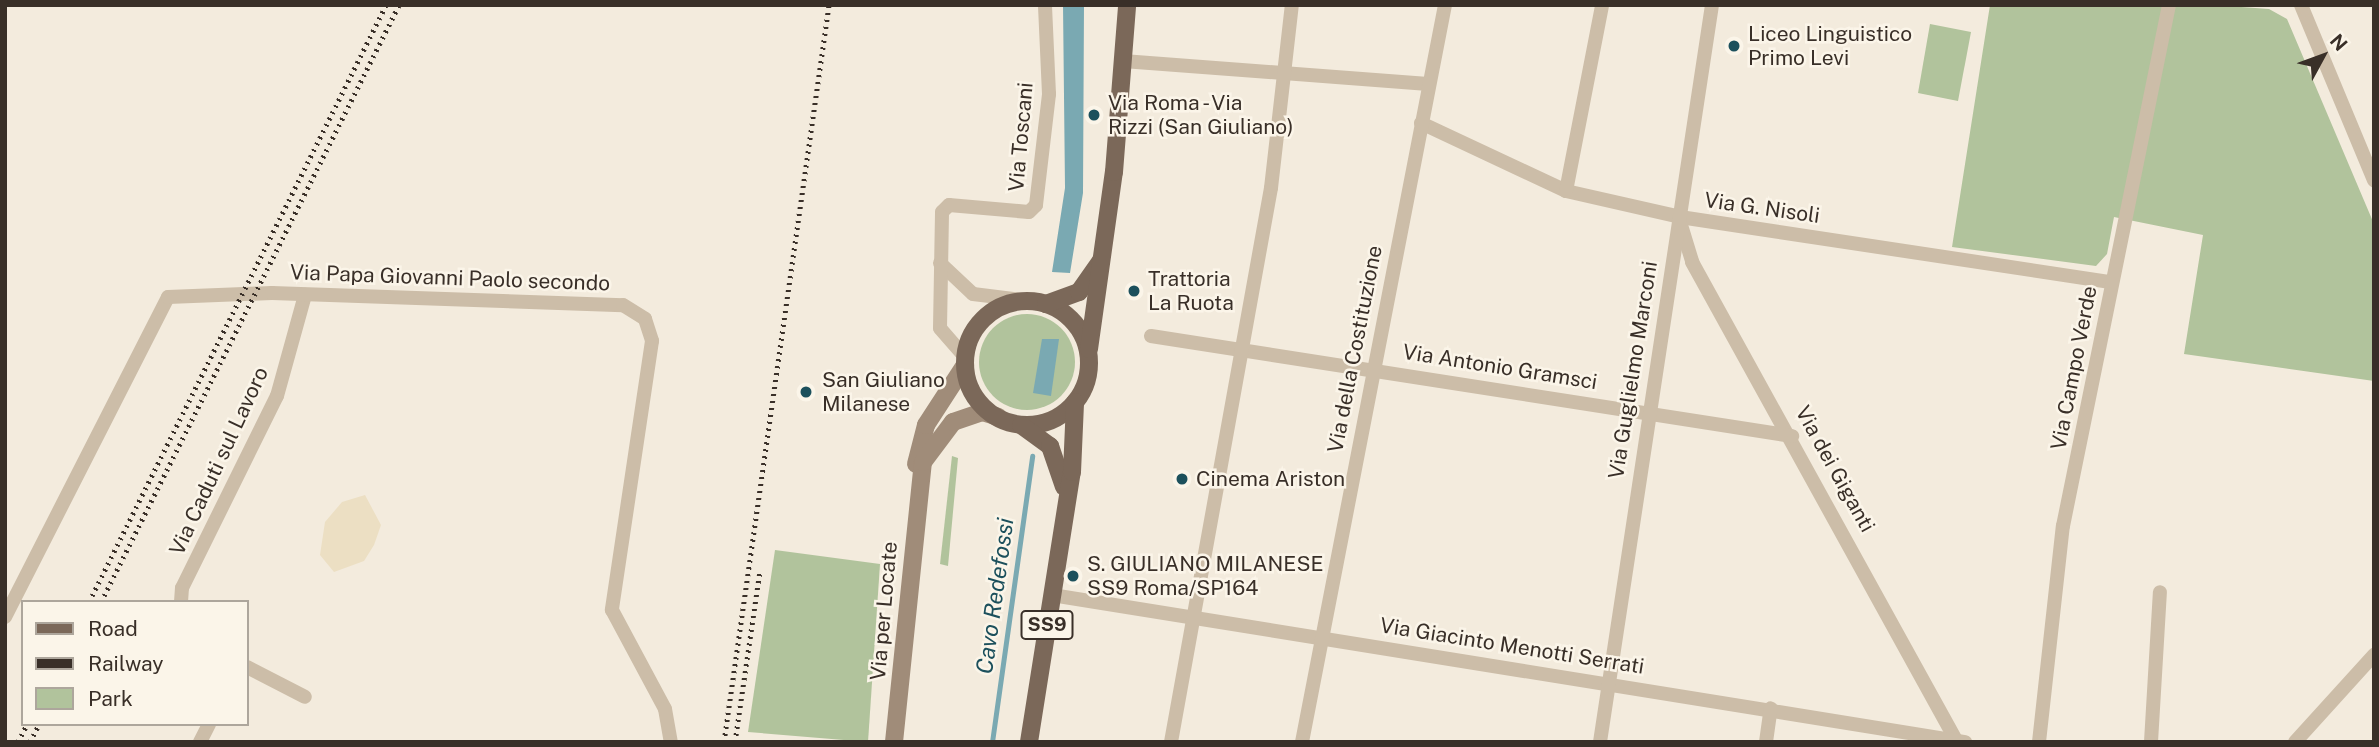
<!DOCTYPE html>
<style>
body{margin:0}
#map{position:relative;width:2379px;height:747px;overflow:hidden;background:#f3ebdd;font-family:"Public Sans",sans-serif}
div>[style]{position:absolute}
.green>*{inset:0;background:#b1c39c}
.round{border-radius:50%}
.plaza>*{inset:0;background:#ecdfc3}
.water>*{inset:0;background:#7aa9b2}
.stream>*{height:5px;margin:-2.5px;padding:0 2.5px;transform-origin:2.5px;border-radius:2.5px;background:#7aa9b2}
.street>*{height:14px;margin:-7px;padding:0 7px;transform-origin:7px;border-radius:7px;background:#ccbda8}
.secondary>*{height:18px;margin:-9px;padding:0 9px;transform-origin:9px;border-radius:9px;background:#a08c79}
.primary>*{height:18px;margin:-9px;padding:0 9px;transform-origin:9px;border-radius:9px;background:#7b6859}
.primary>.ring{margin:-9px;padding:0;box-sizing:content-box;background:none;border:18px solid #7b6859;border-radius:50%}
.rail>*{height:5px;margin-top:-2.5px;transform-origin:0;background:repeating-linear-gradient(90deg,#392f28 0 2px,transparent 0 7px)}
.dots>*{width:19px;height:19px;translate:-50% -50%;box-sizing:border-box;border:4px solid #fbf5e9;border-radius:50%}
span{translate:-50% -50%;white-space:nowrap;text-align:center;line-height:1.15;-webkit-text-stroke:5px #fbf5e9;paint-order:stroke}
.shield-label span{padding:2px 5px;background:#fbf5e9;border:2px solid;border-radius:5px;-webkit-text-stroke-width:0}
.shield-label{font-size:19px;color:#392f28;font-weight:700}
.poi-label{font-size:21px;color:#392f28}
.left{translate:0 -50%;text-align:left}
.street-label{font-size:21px;color:#392f28}
.water-label{font-size:23px;color:#1c505c;font-style:italic}
.frame{position:absolute;inset:0;border:7px solid #392f28;pointer-events:none}
.legend{position:absolute;left:21px;top:600px;width:228px;height:126px;box-sizing:border-box;background:#fbf5e9;border:2px solid #ada69c;margin:0;padding:9px 12px;list-style:none;font-size:21px;color:#392f28}
.legend li{display:flex;align-items:center;gap:14px;height:35px}
.legend b{width:35px;border:2px solid #ada69c}
.north{position:absolute;left:2288px;top:21px;width:70px;height:70px;-webkit-text-stroke:5px #fbf5e9;paint-order:stroke;rotate:49deg;font-size:19px;font-weight:700;line-height:28px;text-align:center;color:#392f28}
.north::after{content:'';display:block;margin:auto;width:24px;height:32px;background:#392f28;clip-path:polygon(50% 0,100% 100%,50% 72%,0 100%)}
</style>
<div id="map">
<div class="green">
<i style="clip-path:polygon(1990px 5px,2214px 5px,2269px 9px,2287px 19px,2374px 224px,2374px 381px,2184px 354px,2203px 235px,2114px 217px,2107px 254px,2096px 266px,1952px 247px)"></i>
<i style="clip-path:polygon(1930px 24px,1971px 32px,1958px 101px,1918px 93px)"></i>
<i class="round" style="left:979px;top:314px;width:96px;height:96px"></i>
<i style="clip-path:polygon(952px 456px,958px 458px,948px 566px,940px 564px)"></i>
<i style="clip-path:polygon(775px 550px,880px 564px,868px 742px,748px 732px)"></i>
</div>
<div class="plaza">
<i style="clip-path:polygon(365px 495px,381px 525px,374px 545px,364px 561px,334px 572px,320px 555px,325px 522px,342px 502px)"></i>
</div>
<div class="water">
<i style="clip-path:polygon(1063px 5px,1084px 5px,1083px 193px,1070px 273px,1052px 272px,1065px 188px)"></i>
<i style="clip-path:polygon(1042px 339px,1059px 339px,1051px 396px,1033px 393px)"></i>
</div>
<div class="stream">
<i style="left:992px;top:742px;width:289px;rotate:-82deg"></i>
</div>
<div class="street">
<i style="left:2301px;top:5px;width:190px;rotate:67.4deg"></i>
<i style="left:1123px;top:61px;width:306px;rotate:4.3deg"></i>
<i style="left:1421px;top:123px;width:160px;rotate:25.1deg"></i>
<i style="left:1566px;top:191px;width:117px;rotate:12.8deg"></i>
<i style="left:1680px;top:217px;width:437px;rotate:8.6deg"></i>
<i style="left:1566px;top:191px;width:189px;rotate:-79deg"></i>
<i style="left:1681px;top:225px;width:39px;rotate:73deg"></i>
<i style="left:1692px;top:262px;width:548px;rotate:61.1deg"></i>
<i style="left:940px;top:263px;width:45px;rotate:43.2deg"></i>
<i style="left:973px;top:294px;width:57px;rotate:7deg"></i>
<i style="left:1151px;top:336px;width:649px;rotate:8.87deg"></i>
<i style="left:965px;top:357px;width:38px;rotate:-131deg"></i>
<i style="left:940px;top:328px;width:116px;rotate:-89deg"></i>
<i style="left:942px;top:212px;width:10px;rotate:-45deg"></i>
<i style="left:949px;top:205px;width:80px;rotate:5deg"></i>
<i style="left:1029px;top:212px;width:10px;rotate:-45deg"></i>
<i style="left:1036px;top:205px;width:112px;rotate:-83.3deg"></i>
<i style="left:1049px;top:94px;width:89px;rotate:-92.6deg"></i>
<i style="left:1052px;top:595px;width:925px;rotate:9.15deg"></i>
<i style="left:181px;top:602px;width:14px;rotate:-86deg"></i>
<i style="left:182px;top:588px;width:214px;rotate:-63.7deg"></i>
<i style="left:277px;top:396px;width:105px;rotate:-74.5deg"></i>
<i style="left:5px;top:617px;width:359px;rotate:-63deg"></i>
<i style="left:168px;top:297px;width:104px;rotate:-2.2deg"></i>
<i style="left:272px;top:293px;width:351px;rotate:2deg"></i>
<i style="left:623px;top:305px;width:26px;rotate:32deg"></i>
<i style="left:645px;top:319px;width:23px;rotate:72deg"></i>
<i style="left:652px;top:341px;width:272px;rotate:98.5deg"></i>
<i style="left:612px;top:610px;width:112px;rotate:61.8deg"></i>
<i style="left:665px;top:709px;width:34px;rotate:80deg"></i>
<i style="left:247px;top:667px;width:65px;rotate:27.3deg"></i>
<i style="left:200px;top:742px;width:20px;rotate:-63deg"></i>
<i style="left:1171px;top:742px;width:563px;rotate:-79.77deg"></i>
<i style="left:1271px;top:188px;width:184px;rotate:-83.5deg"></i>
<i style="left:1302px;top:742px;width:751px;rotate:-79.02deg"></i>
<i style="left:1600px;top:742px;width:745px;rotate:-81.36deg"></i>
<i style="left:1766px;top:742px;width:34px;rotate:-82deg"></i>
<i style="left:2039px;top:742px;width:217px;rotate:-83.7deg"></i>
<i style="left:2063px;top:526px;width:532px;rotate:-78.5deg"></i>
<i style="left:2151px;top:742px;width:150px;rotate:-86.6deg"></i>
<i style="left:2295px;top:742px;width:118px;rotate:-47.8deg"></i>
</div>
<div class="secondary">
<i style="left:916px;top:464px;width:40px;rotate:-75.6deg"></i>
<i style="left:926px;top:425px;width:72px;rotate:-57deg"></i>
<i style="left:894px;top:742px;width:281px;rotate:-84.1deg"></i>
<i style="left:923px;top:462px;width:50px;rotate:-53.1deg"></i>
<i style="left:953px;top:422px;width:31px;rotate:-19deg"></i>
<i style="left:982px;top:412px;width:17px;rotate:17deg"></i>
</div>
<div class="primary">
<i class="ring" style="left:965px;top:301px;width:106px;height:106px"></i>
<i style="left:1046px;top:304px;width:35px;rotate:-20deg"></i>
<i style="left:1079px;top:292px;width:37px;rotate:-55deg"></i>
<i style="left:1089px;top:349px;width:179px;rotate:-82deg"></i>
<i style="left:1114px;top:172px;width:168px;rotate:-85.5deg"></i>
<i style="left:1021px;top:425px;width:36px;rotate:36deg"></i>
<i style="left:1050px;top:446px;width:43px;rotate:71.1deg"></i>
<i style="left:1029px;top:742px;width:273px;rotate:-81deg"></i>
<i style="left:1072px;top:472px;width:70px;rotate:-87.5deg"></i>
</div>
<div class="rail">
<i style="left:89px;top:602px;width:667px;rotate:-63.55deg"></i>
<i style="left:101px;top:602px;width:667px;rotate:-63.47deg"></i>
<i style="left:18px;top:742px;width:20px;rotate:-63deg"></i>
<i style="left:30px;top:742px;width:20px;rotate:-63deg"></i>
<i style="left:724px;top:742px;width:744px;rotate:-81.89deg"></i>
<i style="left:735px;top:742px;width:174px;rotate:-81.7deg"></i>
</div>
<div class="dots">
<i style="left:1734px;top:46px;background:#1c505c"></i>
<i style="left:1094px;top:115px;background:#1c505c"></i>
<i style="left:1134px;top:291px;background:#1c505c"></i>
<i style="left:806px;top:392px;background:#1c505c"></i>
<i style="left:1182px;top:479px;background:#1c505c"></i>
<i style="left:1073px;top:576px;background:#1c505c"></i>
</div>
<div class="shield-label">
<span style="left:1047px;top:625px">SS9</span>
</div>
<div class="poi-label">
<span class="left" style="left:1748px;top:46px">Liceo Linguistico<br>Primo Levi</span>
<span class="left" style="left:1108px;top:115px">Via Roma - Via<br>Rizzi (San Giuliano)</span>
<span class="left" style="left:1148px;top:291px">Trattoria<br>La Ruota</span>
<span class="left" style="left:822px;top:392px">San Giuliano<br>Milanese</span>
<span class="left" style="left:1196px;top:479px">Cinema Ariston</span>
<span class="left" style="left:1087px;top:576px">S. GIULIANO MILANESE<br>SS9 Roma/SP164</span>
</div>
<div class="street-label">
<span style="left:1021px;top:137px;rotate:-85deg">Via Toscani</span>
<span style="left:1762px;top:208px;rotate:8deg">Via G. Nisoli</span>
<span style="left:450px;top:278px;rotate:2deg">Via Papa Giovanni Paolo secondo</span>
<span style="left:1355px;top:349px;rotate:-79deg">Via della Costituzione</span>
<span style="left:1500px;top:367px;rotate:9deg">Via Antonio Gramsci</span>
<span style="left:2074px;top:368px;rotate:-79deg">Via Campo Verde</span>
<span style="left:1633px;top:370px;rotate:-81deg">Via Guglielmo Marconi</span>
<span style="left:219px;top:461px;rotate:-65deg">Via Caduti sul Lavoro</span>
<span style="left:1835px;top:469px;rotate:61deg">Via dei Giganti</span>
<span style="left:884px;top:611px;rotate:-85deg">Via per Locate</span>
<span style="left:1512px;top:646px;rotate:9deg">Via Giacinto Menotti Serrati</span>
</div>
<div class="water-label">
<span style="left:995px;top:596px;rotate:-82deg">Cavo Redefossi</span>
</div>
<div class="frame"></div>
<ul class="legend">
<li><b style="height:9px;background:#7b6859"></b>Road</li>
<li><b style="height:9px;background:#392f28"></b>Railway</li>
<li><b style="height:19px;background:#b1c39c"></b>Park</li>
</ul>
<div class="north">N</div>
</div>
